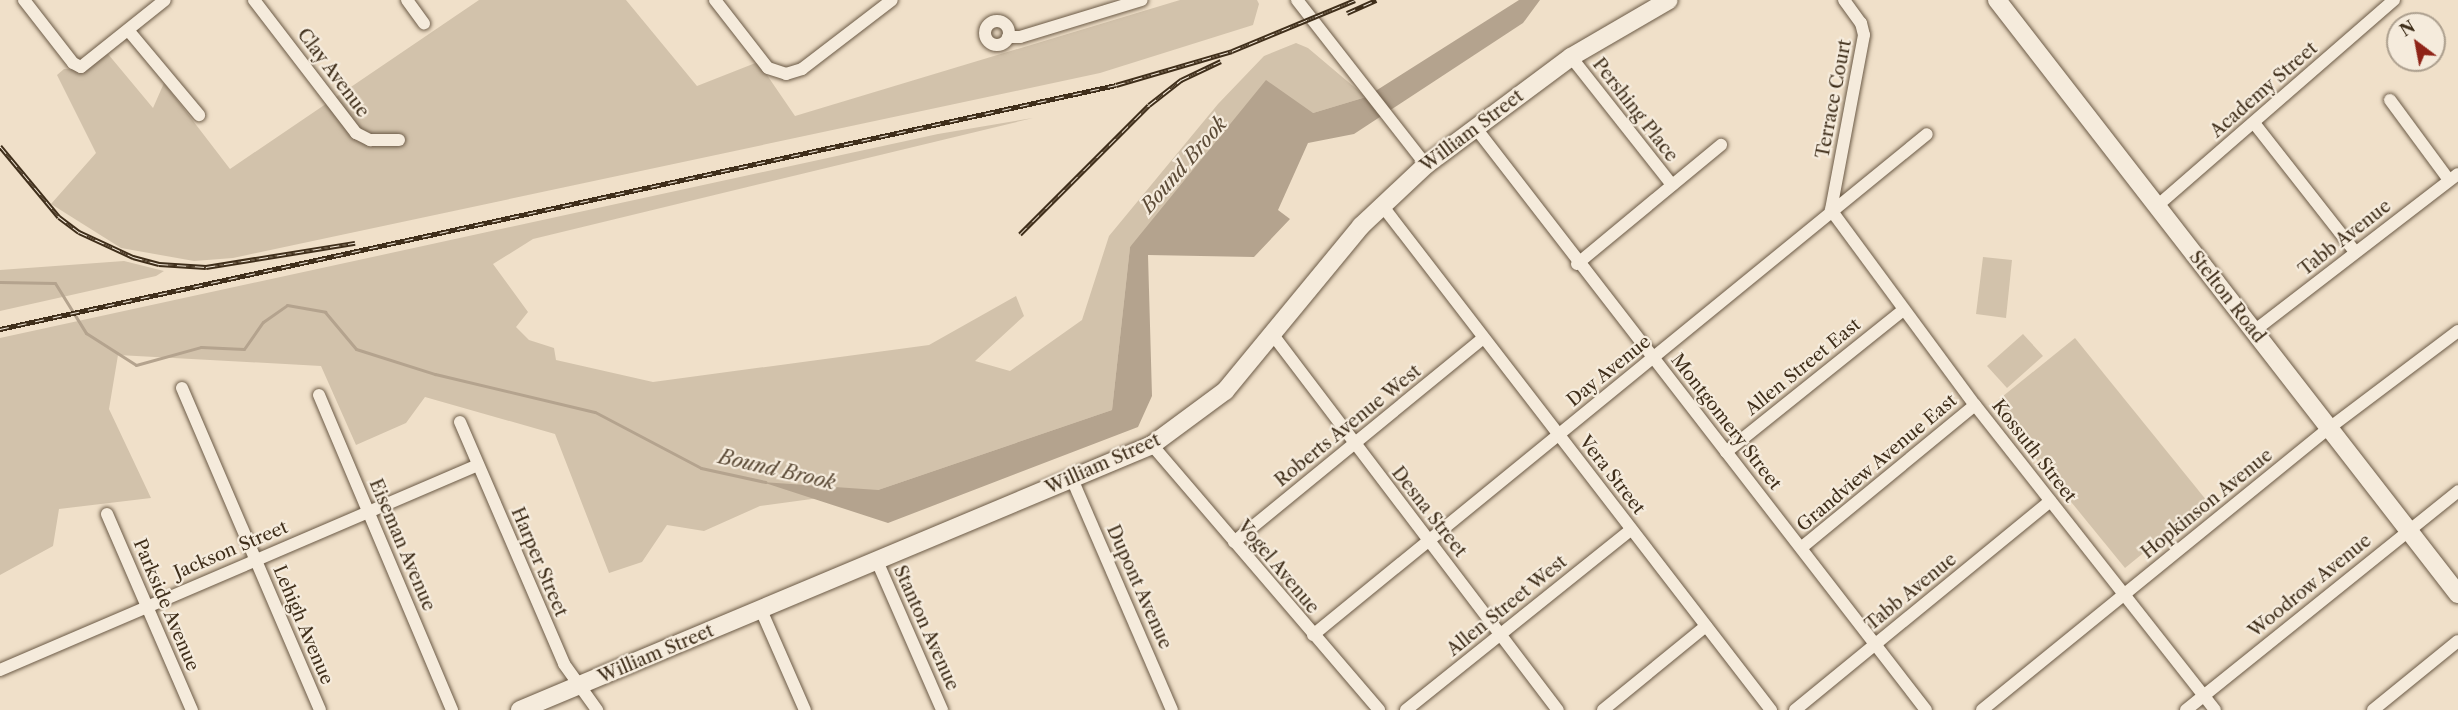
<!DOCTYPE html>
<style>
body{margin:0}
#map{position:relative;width:2458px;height:710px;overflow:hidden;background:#f0e0c9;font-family:"Libre Caslon Text",serif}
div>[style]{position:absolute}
.green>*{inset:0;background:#d2c2ab}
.water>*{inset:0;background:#b4a38e}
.stream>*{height:3px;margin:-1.5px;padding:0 1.5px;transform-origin:1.5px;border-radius:1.5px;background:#b4a38e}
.roads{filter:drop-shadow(0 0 2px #6b5a46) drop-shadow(0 0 2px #6b5a46)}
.street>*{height:12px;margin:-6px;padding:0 6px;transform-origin:6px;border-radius:6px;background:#f5ebdc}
.street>.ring{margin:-6px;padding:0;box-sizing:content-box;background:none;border:12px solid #f5ebdc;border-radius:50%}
.secondary>*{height:18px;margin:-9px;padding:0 9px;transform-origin:9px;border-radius:9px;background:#f5ebdc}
.rail>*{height:5px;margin-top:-2.5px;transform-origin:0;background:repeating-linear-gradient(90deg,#f5ebdc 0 9px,#3f2e1a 0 18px);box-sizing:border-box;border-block:2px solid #3f2e1a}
span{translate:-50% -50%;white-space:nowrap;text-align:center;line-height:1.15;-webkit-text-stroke:4.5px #f5ebdc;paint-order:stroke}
.street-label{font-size:18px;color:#3f2e1a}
.water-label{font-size:20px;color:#5c4b37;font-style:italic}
.north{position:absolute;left:2386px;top:12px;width:60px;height:60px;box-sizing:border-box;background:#f5ebdc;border:2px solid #ac9f8e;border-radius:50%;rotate:328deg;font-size:16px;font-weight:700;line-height:24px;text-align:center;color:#3f2e1a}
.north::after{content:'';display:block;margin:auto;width:21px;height:27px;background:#8f2418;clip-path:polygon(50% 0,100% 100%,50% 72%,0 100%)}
</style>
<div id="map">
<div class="green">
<i style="clip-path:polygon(479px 0,626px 0,697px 86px,758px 62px,795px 116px,1180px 0,1257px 0,1259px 4px,1253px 25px,1100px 73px,233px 258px,194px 261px,121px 248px,51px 204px,96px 153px,57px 75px,64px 69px,85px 68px,108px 54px,153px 108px,164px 83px,230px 169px)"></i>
<i style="clip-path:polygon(1296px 43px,1308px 48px,1366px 97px,1313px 113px,1130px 247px,1112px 410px,878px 490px,760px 506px,704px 531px,667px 525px,642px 562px,609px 573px,555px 434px,425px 397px,406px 423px,356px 445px,321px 366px,118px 355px,109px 409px,151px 498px,59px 509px,53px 546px,0 575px,0 338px,938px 134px,1033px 118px,533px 239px,493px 264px,528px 312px,516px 327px,529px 340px,554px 348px,556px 360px,653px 382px,929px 345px,1016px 296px,1024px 316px,975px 361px,1010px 371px,1082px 320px,1109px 236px,1218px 104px,1264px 56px)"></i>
<i style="clip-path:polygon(1983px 257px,2012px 260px,2006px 318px,1976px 314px)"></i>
<i style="clip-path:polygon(124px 261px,164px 271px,156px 276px,0 311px,0 270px)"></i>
<i style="clip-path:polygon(2023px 334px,2043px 356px,2007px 388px,1987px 366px)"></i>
<i style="clip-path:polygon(2075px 338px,2207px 501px,2125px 568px,1992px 405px)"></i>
</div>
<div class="water">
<i style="clip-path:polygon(1519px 0,1540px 0,1523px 23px,1354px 134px,1308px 143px,1278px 210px,1290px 219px,1254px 257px,1148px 255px,1152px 396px,1138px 427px,888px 523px,762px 482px,878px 490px,1112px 410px,1130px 247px,1266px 80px,1313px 113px,1366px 97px)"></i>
</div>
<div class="stream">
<i style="left:0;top:282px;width:55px;rotate:1deg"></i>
<i style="left:55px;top:283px;width:59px;rotate:58.2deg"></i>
<i style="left:86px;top:333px;width:59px;rotate:32.6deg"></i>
<i style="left:136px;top:365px;width:67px;rotate:-15.5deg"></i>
<i style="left:201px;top:347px;width:43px;rotate:2.7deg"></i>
<i style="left:244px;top:349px;width:33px;rotate:-55deg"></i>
<i style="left:263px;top:322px;width:29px;rotate:-35deg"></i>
<i style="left:287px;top:305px;width:39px;rotate:10deg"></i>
<i style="left:325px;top:312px;width:48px;rotate:50deg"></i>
<i style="left:356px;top:349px;width:83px;rotate:17.6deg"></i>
<i style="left:435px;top:374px;width:164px;rotate:13.4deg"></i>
<i style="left:595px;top:412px;width:120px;rotate:27.8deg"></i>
<i style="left:701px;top:468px;width:66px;rotate:12.3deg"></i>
</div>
<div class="roads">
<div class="street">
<i style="left:24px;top:0;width:80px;rotate:52.1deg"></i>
<i style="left:73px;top:63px;width:9px;rotate:27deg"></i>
<i style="left:81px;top:67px;width:107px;rotate:-38.6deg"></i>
<i style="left:254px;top:0;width:168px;rotate:52.5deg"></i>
<i style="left:356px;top:133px;width:16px;rotate:27deg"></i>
<i style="left:370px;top:140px;width:29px"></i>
<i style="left:407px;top:0;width:29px;rotate:54deg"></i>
<i style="left:715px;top:0;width:86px;rotate:52.1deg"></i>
<i style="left:768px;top:68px;width:19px;rotate:18deg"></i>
<i style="left:786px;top:74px;width:17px;rotate:-17deg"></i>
<i style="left:802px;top:69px;width:113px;rotate:-37.5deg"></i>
<i style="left:1297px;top:0;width:209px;rotate:52deg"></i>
<i style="left:1844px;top:0;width:29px;rotate:54deg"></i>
<i style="left:1861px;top:23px;width:12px;rotate:76deg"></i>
<i style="left:1864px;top:35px;width:178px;rotate:100.7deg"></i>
<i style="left:1831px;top:210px;width:242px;rotate:53.6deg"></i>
<i style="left:1975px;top:405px;width:388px;rotate:51.8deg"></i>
<i class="ring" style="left:985px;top:21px;width:12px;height:12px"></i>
<i style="left:128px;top:30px;width:111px;rotate:50.1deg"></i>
<i style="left:1008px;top:37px;width:12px"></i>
<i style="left:1020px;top:37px;width:127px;rotate:-16.9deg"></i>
<i style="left:1571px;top:57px;width:163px;rotate:51.7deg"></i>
<i style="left:2390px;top:100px;width:99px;rotate:53.6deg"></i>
<i style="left:2254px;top:123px;width:164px;rotate:51.9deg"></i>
<i style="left:1475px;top:127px;width:737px;rotate:52.28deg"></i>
<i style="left:1381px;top:204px;width:639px;rotate:52.38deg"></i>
<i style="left:2157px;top:206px;width:314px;rotate:-41deg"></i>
<i style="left:1577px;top:264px;width:187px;rotate:-39.6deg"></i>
<i style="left:2254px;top:331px;width:257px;rotate:-37.6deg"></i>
<i style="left:1273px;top:335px;width:471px;rotate:52.8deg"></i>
<i style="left:182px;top:388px;width:350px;rotate:66.8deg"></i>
<i style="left:319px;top:395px;width:342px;rotate:67.1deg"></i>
<i style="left:460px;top:422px;width:263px;rotate:66.7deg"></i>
<i style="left:564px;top:664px;width:57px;rotate:54.3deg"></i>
<i style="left:1152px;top:445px;width:349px;rotate:49.4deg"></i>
<i style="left:1726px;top:452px;width:227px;rotate:-38.7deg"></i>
<i style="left:1072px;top:479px;width:252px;rotate:66.6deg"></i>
<i style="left:107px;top:514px;width:214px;rotate:66.6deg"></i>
<i style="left:1234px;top:542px;width:322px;rotate:-39.3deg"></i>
<i style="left:1801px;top:548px;width:225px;rotate:-39.4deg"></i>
<i style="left:877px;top:561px;width:163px;rotate:66.4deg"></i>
<i style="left:761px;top:610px;width:109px;rotate:66.3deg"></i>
<i style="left:1313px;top:635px;width:792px;rotate:-39.21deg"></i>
<i style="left:0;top:670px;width:520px;rotate:-23.21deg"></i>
<i style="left:1406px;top:710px;width:288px;rotate:-38.7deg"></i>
<i style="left:1603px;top:710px;width:133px;rotate:-39.2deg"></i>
<i style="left:1795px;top:710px;width:330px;rotate:-39.3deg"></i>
<i style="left:1982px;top:710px;width:446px;rotate:-39.1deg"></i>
<i style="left:2328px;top:429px;width:163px;rotate:-37deg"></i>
<i style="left:2186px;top:710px;width:349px;rotate:-38.8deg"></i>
<i style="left:2373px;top:710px;width:109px;rotate:-39.1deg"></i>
</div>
<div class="secondary">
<i style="left:1997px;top:0;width:752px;rotate:52.19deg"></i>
<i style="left:520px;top:710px;width:685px;rotate:-22.75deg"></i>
<i style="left:1152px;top:445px;width:91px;rotate:-36.5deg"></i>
<i style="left:1225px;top:391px;width:214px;rotate:-50.5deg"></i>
<i style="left:1361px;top:226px;width:89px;rotate:-43.2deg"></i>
<i style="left:1426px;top:165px;width:181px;rotate:-36.7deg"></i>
<i style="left:1571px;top:57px;width:113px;rotate:-30.2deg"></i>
</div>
</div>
<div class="rail">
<i style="left:1347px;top:13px;width:32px;rotate:-24deg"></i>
<i style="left:0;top:146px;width:92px;rotate:50.3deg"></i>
<i style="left:59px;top:217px;width:25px;rotate:37deg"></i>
<i style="left:79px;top:232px;width:60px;rotate:24.8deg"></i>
<i style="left:133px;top:257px;width:27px;rotate:15deg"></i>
<i style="left:159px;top:264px;width:47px;rotate:3.7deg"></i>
<i style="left:206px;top:267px;width:151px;rotate:-9.2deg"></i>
<i style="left:1020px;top:234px;width:182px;rotate:-45deg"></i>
<i style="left:1149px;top:105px;width:41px;rotate:-38deg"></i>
<i style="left:1181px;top:80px;width:44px;rotate:-25.4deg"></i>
<i style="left:0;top:329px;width:1142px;rotate:-12.33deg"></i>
<i style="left:1116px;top:85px;width:121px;rotate:-16.3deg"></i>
<i style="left:1232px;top:51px;width:133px;rotate:-22.5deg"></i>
</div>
<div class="street-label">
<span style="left:333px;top:73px;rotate:53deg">Clay Avenue</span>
<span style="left:2264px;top:90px;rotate:-41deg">Academy Street</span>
<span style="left:1834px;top:99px;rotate:-79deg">Terrace Court</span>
<span style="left:1635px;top:110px;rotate:52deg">Pershing Place</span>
<span style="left:1472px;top:131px;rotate:-37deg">William Street</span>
<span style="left:2345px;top:238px;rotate:-38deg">Tabb Avenue</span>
<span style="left:2227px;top:297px;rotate:52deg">Stelton Road</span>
<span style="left:1803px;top:367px;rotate:-39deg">Allen Street East</span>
<span style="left:1609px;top:371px;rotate:-39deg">Day Avenue</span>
<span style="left:1726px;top:422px;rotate:52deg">Montgomery Street</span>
<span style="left:1348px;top:426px;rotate:-39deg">Roberts Avenue West</span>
<span style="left:2034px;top:451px;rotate:52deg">Kossuth Street</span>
<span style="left:1877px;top:463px;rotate:-40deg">Grandview Avenue East</span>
<span style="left:1103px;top:464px;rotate:-24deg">William Street</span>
<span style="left:1612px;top:475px;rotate:52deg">Vera Street</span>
<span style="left:2207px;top:504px;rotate:-39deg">Hopkinson Avenue</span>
<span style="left:1429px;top:512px;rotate:52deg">Desna Street</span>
<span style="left:402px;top:545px;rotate:67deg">Eiseman Avenue</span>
<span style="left:231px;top:550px;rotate:-23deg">Jackson Street</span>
<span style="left:539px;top:562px;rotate:67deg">Harper Street</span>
<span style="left:1278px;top:567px;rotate:50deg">Vogel Avenue</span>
<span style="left:2310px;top:586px;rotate:-39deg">Woodrow Avenue</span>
<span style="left:1139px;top:587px;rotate:66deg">Dupont Avenue</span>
<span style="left:1911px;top:592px;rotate:-39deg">Tabb Avenue</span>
<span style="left:166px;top:605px;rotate:67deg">Parkside Avenue</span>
<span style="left:1507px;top:606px;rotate:-39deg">Allen Street West</span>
<span style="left:303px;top:625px;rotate:67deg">Lehigh Avenue</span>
<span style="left:926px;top:628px;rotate:66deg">Stanton Avenue</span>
<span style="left:656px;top:654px;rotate:-23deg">William Street</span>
</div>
<div class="water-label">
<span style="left:1184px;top:165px;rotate:-49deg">Bound Brook</span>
<span style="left:777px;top:470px;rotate:13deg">Bound Brook</span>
</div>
<div class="north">N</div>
</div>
